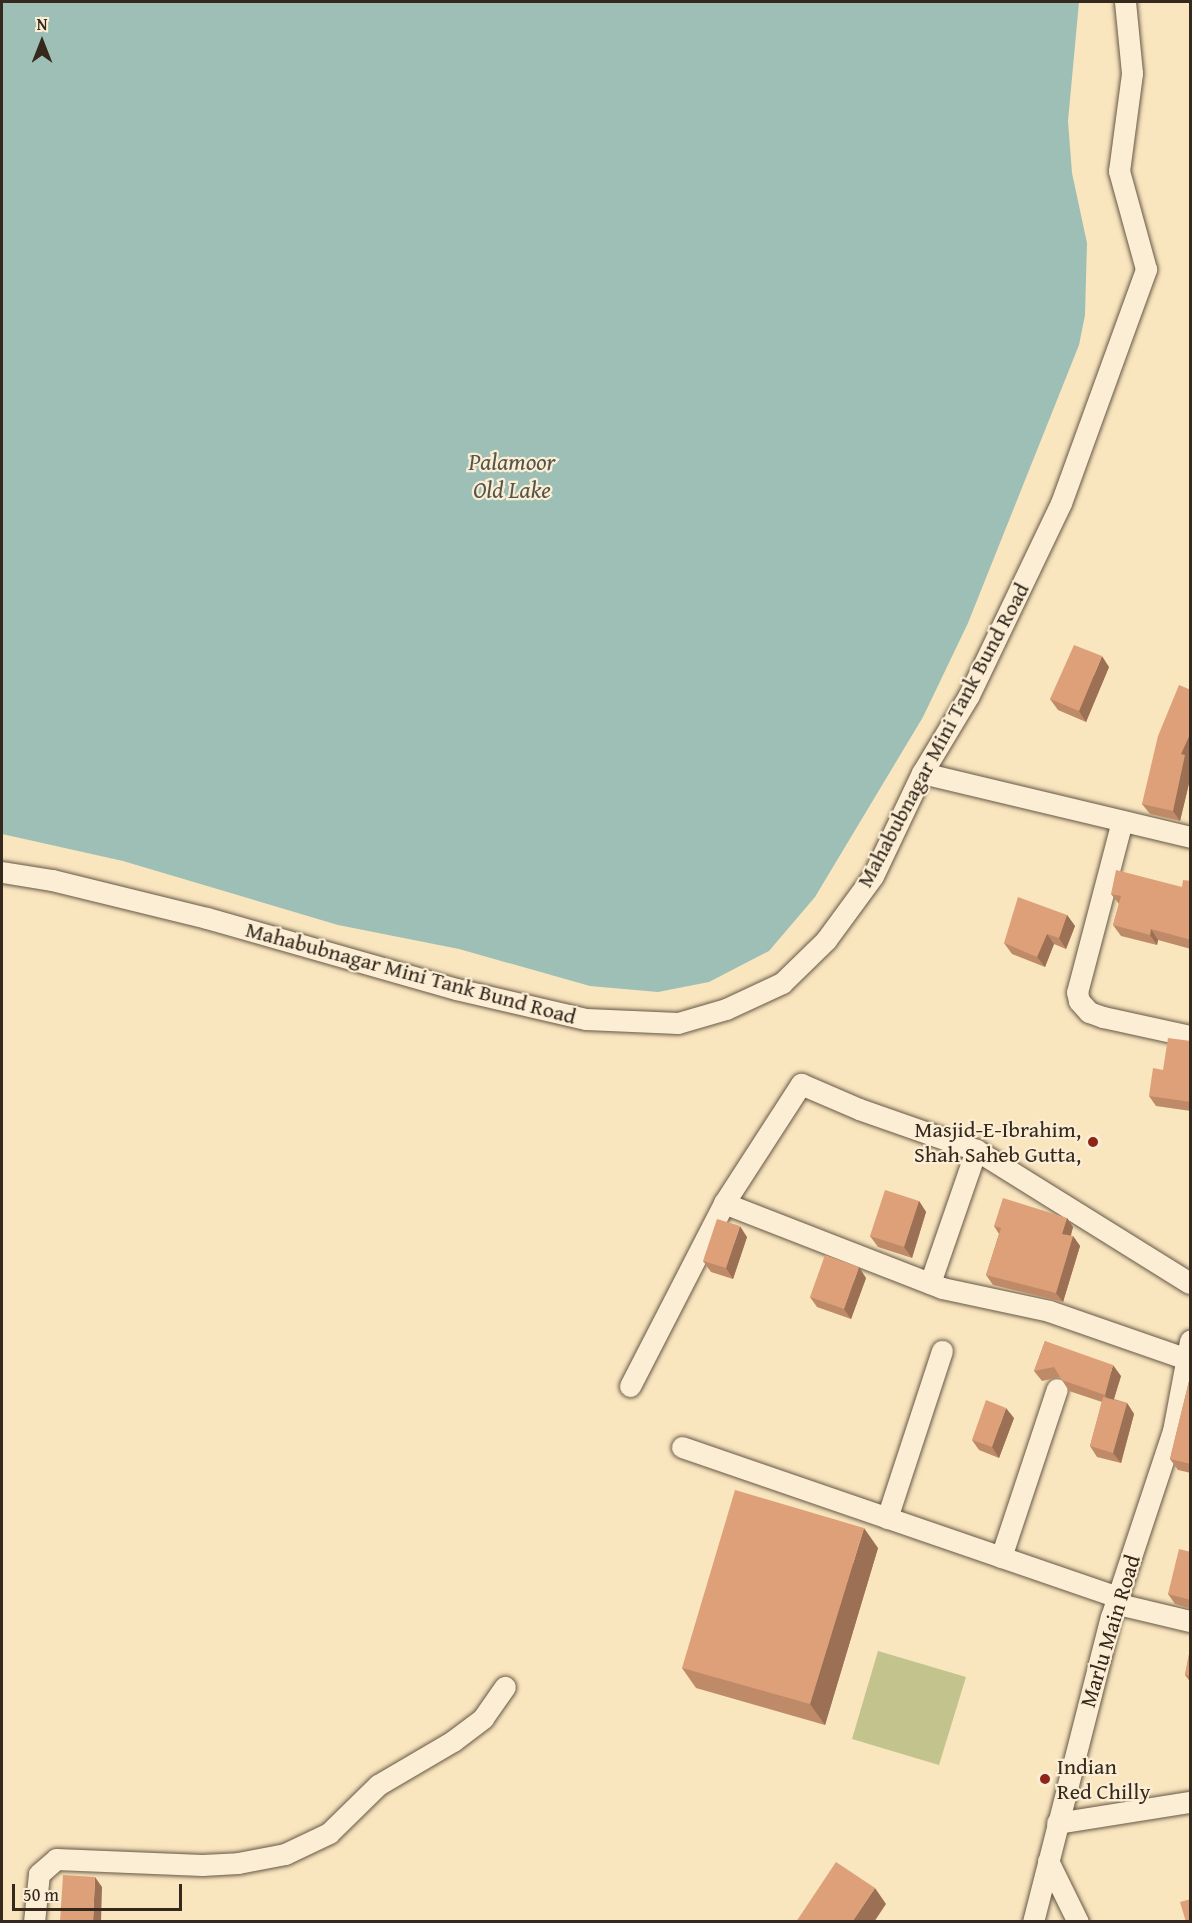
<!DOCTYPE html>
<style>
body{margin:0}
#map{position:relative;width:1192px;height:1923px;overflow:hidden;background:#f9e5be;font-family:"Gentium Book Plus",serif}
div>[style]{position:absolute}
.green>*{inset:0;background:#c3c38e}
.water>*{inset:0;background:#9ebfb5}
.roads{filter:drop-shadow(0 0 2px #665846) drop-shadow(0 0 2px #665846)}
.minor>*{height:21px;margin:-10.5px;padding:0 10.5px;transform-origin:10.5px;border-radius:10.5px;background:#fbeed5}
.wall>*{inset:0;background:#be8a68}
.shaded-wall>*{inset:0;background:#9b7055}
.building>*{inset:0;background:#dda079}
.dots>*{width:16px;height:16px;translate:-50% -50%;box-sizing:border-box;border:3px solid #fbeed5;border-radius:50%}
span{translate:-50% -50%;white-space:nowrap;text-align:center;line-height:1.15;-webkit-text-stroke:4.5px #fbeed5;paint-order:stroke}
.street-label{font-size:22px;color:#35291e}
.poi-label{font-size:22px;color:#35291e}
.right{translate:-100% -50%;text-align:right}
.left{translate:0 -50%;text-align:left}
.water-label{font-size:24px;color:#54564b;font-style:italic}
.frame{position:absolute;inset:0;border:3px solid #35291e;pointer-events:none}
.north{position:absolute;left:12px;top:12px;width:60px;height:60px;-webkit-text-stroke:4px #fbeed5;paint-order:stroke;rotate:0deg;font-size:16px;font-weight:700;line-height:24px;text-align:center;color:#35291e}
.north::after{content:'';display:block;margin:auto;width:21px;height:27px;background:#35291e;clip-path:polygon(50% 0,100% 100%,50% 72%,0 100%)}
.scale{position:absolute;left:12px;top:1884px;width:170px;height:27px;box-sizing:border-box;border:3px solid #35291e;border-top:0;padding-left:8px;font-size:18px;line-height:21px;white-space:nowrap;color:#35291e;-webkit-text-stroke:4px #fbeed5;paint-order:stroke}
</style>
<div id="map">
<div class="green">
<i style="clip-path:polygon(878px 1651px,966px 1677px,939px 1765px,852px 1739px)"></i>
</div>
<div class="water">
<i style="clip-path:polygon(2px 2px,1079px 2px,1068px 121px,1072px 173px,1087px 243px,1085px 315px,1079px 345px,968px 623px,923px 717px,815px 897px,769px 951px,709px 982px,658px 992px,590px 986px,459px 949px,338px 925px,123px 861px,2px 834px)"></i>
</div>
<div class="roads">
<div class="minor">
<i style="left:922px;top:773px;width:276px;rotate:13.4deg"></i>
<i style="left:1122px;top:821px;width:177px;rotate:104.7deg"></i>
<i style="left:1077px;top:992px;width:9px;rotate:77deg"></i>
<i style="left:1079px;top:1001px;width:15px;rotate:48deg"></i>
<i style="left:1089px;top:1012px;width:15px;rotate:20deg"></i>
<i style="left:1103px;top:1017px;width:89px;rotate:12.3deg"></i>
<i style="left:2px;top:872px;width:51px;rotate:9.1deg"></i>
<i style="left:52px;top:880px;width:160px;rotate:13.8deg"></i>
<i style="left:207px;top:918px;width:259px;rotate:15.9deg"></i>
<i style="left:456px;top:989px;width:133px;rotate:13deg"></i>
<i style="left:586px;top:1019px;width:92px;rotate:2.5deg"></i>
<i style="left:678px;top:1023px;width:50px;rotate:-16.3deg"></i>
<i style="left:726px;top:1009px;width:62px;rotate:-24.9deg"></i>
<i style="left:782px;top:983px;width:62px;rotate:-44.3deg"></i>
<i style="left:826px;top:940px;width:79px;rotate:-53.7deg"></i>
<i style="left:873px;top:876px;width:114px;rotate:-64.6deg"></i>
<i style="left:922px;top:773px;width:91px;rotate:-58.9deg"></i>
<i style="left:969px;top:695px;width:213px;rotate:-64.4deg"></i>
<i style="left:1061px;top:503px;width:249px;rotate:-70deg"></i>
<i style="left:1146px;top:269px;width:102px;rotate:-105.4deg"></i>
<i style="left:1119px;top:171px;width:99px;rotate:-82.4deg"></i>
<i style="left:1132px;top:73px;width:71px;rotate:-95.6deg"></i>
<i style="left:724px;top:1203px;width:234px;rotate:21.3deg"></i>
<i style="left:942px;top:1288px;width:109px;rotate:12.1deg"></i>
<i style="left:1049px;top:1311px;width:146px;rotate:19.2deg"></i>
<i style="left:930px;top:1283px;width:141px;rotate:-70.9deg"></i>
<i style="left:630px;top:1386px;width:206px;rotate:-62.8deg"></i>
<i style="left:724px;top:1203px;width:142px;rotate:-57.1deg"></i>
<i style="left:801px;top:1084px;width:63px;rotate:23.3deg"></i>
<i style="left:859px;top:1109px;width:124px;rotate:19.3deg"></i>
<i style="left:976px;top:1150px;width:252px;rotate:31.9deg"></i>
<i style="left:682px;top:1447px;width:463px;rotate:19deg"></i>
<i style="left:887px;top:1518px;width:176px;rotate:-71.8deg"></i>
<i style="left:1001px;top:1557px;width:177px;rotate:-71.6deg"></i>
<i style="left:1118px;top:1604px;width:74px;rotate:13.3deg"></i>
<i style="left:1057px;top:1823px;width:135px;rotate:-9deg"></i>
<i style="left:1048px;top:1861px;width:68px;rotate:63.8deg"></i>
<i style="left:34px;top:1922px;width:48px;rotate:-84.1deg"></i>
<i style="left:39px;top:1874px;width:23px;rotate:-41deg"></i>
<i style="left:56px;top:1859px;width:146px;rotate:2.4deg"></i>
<i style="left:202px;top:1865px;width:36px;rotate:-3deg"></i>
<i style="left:238px;top:1863px;width:48px;rotate:-10.8deg"></i>
<i style="left:285px;top:1854px;width:49px;rotate:-25.5deg"></i>
<i style="left:329px;top:1833px;width:69px;rotate:-44.4deg"></i>
<i style="left:378px;top:1785px;width:87px;rotate:-30.4deg"></i>
<i style="left:453px;top:1741px;width:38px;rotate:-37deg"></i>
<i style="left:483px;top:1718px;width:38px;rotate:-55deg"></i>
<i style="left:1033px;top:1922px;width:315px;rotate:-75.7deg"></i>
<i style="left:1111px;top:1617px;width:196px;rotate:-71.6deg"></i>
<i style="left:1173px;top:1431px;width:92px;rotate:-79.3deg"></i>
</div>
</div>
<div class="wall">
<i style="clip-path:polygon(1109px 667px,1086px 722px,1058px 710px,1050px 699px)"></i>
<i style="clip-path:polygon(1191px 690px,1191px 775px,1180px 821px,1150px 814px,1142px 804px)"></i>
<i style="clip-path:polygon(1191px 881px,1191px 949px,1158px 940px,1157px 945px,1121px 936px,1113px 925px,1119px 904px,1111px 894px,1182px 887px)"></i>
<i style="clip-path:polygon(1067px 915px,1075px 926px,1066px 949px,1054px 944px,1045px 967px,1012px 954px,1004px 943px)"></i>
<i style="clip-path:polygon(1191px 1041px,1191px 1111px,1156px 1106px,1149px 1096px,1163px 1070px)"></i>
<i style="clip-path:polygon(919px 1201px,926px 1212px,912px 1258px,878px 1247px,870px 1236px)"></i>
<i style="clip-path:polygon(1067px 1218px,1073px 1227px,1071px 1236px,1073px 1236px,1080px 1246px,1063px 1302px,993px 1285px,986px 1275px,999px 1234px,994px 1226px)"></i>
<i style="clip-path:polygon(747px 1237px,733px 1279px,711px 1272px,703px 1261px)"></i>
<i style="clip-path:polygon(866px 1278px,851px 1319px,817px 1307px,810px 1297px)"></i>
<i style="clip-path:polygon(1045px 1341px,1121px 1376px,1114px 1399px,1127px 1403px,1134px 1414px,1121px 1463px,1097px 1457px,1090px 1446px,1102px 1402px,1069px 1391px,1060px 1377px,1042px 1381px,1034px 1371px)"></i>
<i style="clip-path:polygon(1191px 1373px,1191px 1473px,1178px 1470px,1170px 1459px)"></i>
<i style="clip-path:polygon(1014px 1418px,999px 1458px,979px 1450px,972px 1440px)"></i>
<i style="clip-path:polygon(878px 1548px,825px 1725px,696px 1688px,682px 1668px)"></i>
<i style="clip-path:polygon(1191px 1552px,1191px 1609px,1175px 1604px,1168px 1594px)"></i>
<i style="clip-path:polygon(1191px 1644px,1191px 1683px,1185px 1675px)"></i>
</div>
<div class="shaded-wall">
<i style="clip-path:polygon(1102px 656px,1109px 667px,1086px 722px,1079px 711px)"></i>
<i style="clip-path:polygon(1191px 732px,1191px 775px,1180px 821px,1173px 811px,1181px 754px)"></i>
<i style="clip-path:polygon(1067px 915px,1075px 926px,1066px 949px,1059px 938px)"></i>
<i style="clip-path:polygon(1151px 929px,1158px 940px,1157px 945px,1150px 935px)"></i>
<i style="clip-path:polygon(1047px 934px,1054px 944px,1045px 967px,1037px 957px)"></i>
<i style="clip-path:polygon(919px 1201px,926px 1212px,912px 1258px,904px 1247px)"></i>
<i style="clip-path:polygon(1067px 1218px,1073px 1227px,1068px 1243px,1062px 1234px)"></i>
<i style="clip-path:polygon(740px 1226px,747px 1237px,733px 1279px,726px 1268px)"></i>
<i style="clip-path:polygon(1073px 1236px,1080px 1246px,1063px 1302px,1056px 1293px)"></i>
<i style="clip-path:polygon(859px 1267px,866px 1278px,851px 1319px,844px 1309px)"></i>
<i style="clip-path:polygon(1113px 1365px,1121px 1376px,1112px 1405px,1105px 1395px)"></i>
<i style="clip-path:polygon(1127px 1403px,1134px 1414px,1121px 1463px,1113px 1453px)"></i>
<i style="clip-path:polygon(1006px 1408px,1014px 1418px,999px 1458px,992px 1447px)"></i>
<i style="clip-path:polygon(864px 1528px,878px 1548px,825px 1725px,810px 1704px)"></i>
<i style="clip-path:polygon(95px 1877px,102px 1887px,101px 1922px,93px 1922px)"></i>
<i style="clip-path:polygon(875px 1888px,886px 1904px,874px 1922px,852px 1922px)"></i>
</div>
<div class="building">
<i style="clip-path:polygon(1074px 645px,1102px 656px,1079px 711px,1050px 699px)"></i>
<i style="clip-path:polygon(1179px 685px,1191px 690px,1191px 732px,1181px 754px,1185px 755px,1173px 811px,1142px 804px,1158px 736px)"></i>
<i style="clip-path:polygon(1116px 870px,1182px 887px,1183px 880px,1191px 881px,1191px 940px,1151px 929px,1150px 935px,1113px 925px,1121px 896px,1111px 894px)"></i>
<i style="clip-path:polygon(1018px 897px,1067px 915px,1059px 938px,1047px 934px,1037px 957px,1004px 943px)"></i>
<i style="clip-path:polygon(1168px 1038px,1191px 1041px,1191px 1102px,1149px 1096px,1153px 1068px,1163px 1070px)"></i>
<i style="clip-path:polygon(885px 1190px,919px 1201px,904px 1247px,870px 1236px)"></i>
<i style="clip-path:polygon(1003px 1198px,1067px 1218px,1062px 1234px,1073px 1236px,1056px 1293px,986px 1275px,1001px 1228px,994px 1226px)"></i>
<i style="clip-path:polygon(717px 1219px,740px 1226px,726px 1268px,703px 1261px)"></i>
<i style="clip-path:polygon(825px 1255px,859px 1267px,844px 1309px,810px 1297px)"></i>
<i style="clip-path:polygon(1045px 1341px,1113px 1365px,1105px 1395px,1062px 1380px,1054px 1367px,1034px 1371px)"></i>
<i style="clip-path:polygon(1191px 1373px,1191px 1464px,1170px 1459px)"></i>
<i style="clip-path:polygon(1103px 1397px,1127px 1403px,1113px 1453px,1090px 1446px)"></i>
<i style="clip-path:polygon(986px 1400px,1006px 1408px,992px 1447px,972px 1440px)"></i>
<i style="clip-path:polygon(735px 1490px,864px 1528px,810px 1704px,682px 1668px)"></i>
<i style="clip-path:polygon(1179px 1549px,1191px 1552px,1191px 1600px,1168px 1594px)"></i>
<i style="clip-path:polygon(1191px 1644px,1191px 1676px,1185px 1675px)"></i>
<i style="clip-path:polygon(836px 1862px,875px 1888px,852px 1922px,796px 1922px)"></i>
<i style="clip-path:polygon(63px 1875px,95px 1877px,93px 1922px,60px 1922px)"></i>
<i style="clip-path:polygon(1191px 1899px,1191px 1922px,1186px 1922px,1180px 1902px)"></i>
</div>
<div class="dots">
<i style="left:1093px;top:1142px;background:#8f2418"></i>
<i style="left:1045px;top:1779px;background:#8f2418"></i>
</div>
<div class="street-label">
<span style="left:943px;top:735px;rotate:-62deg">Mahabubnagar Mini Tank Bund Road</span>
<span style="left:411px;top:973px;rotate:15deg">Mahabubnagar Mini Tank Bund Road</span>
<span style="left:1110px;top:1631px;rotate:-73deg">Marlu Main Road</span>
</div>
<div class="poi-label">
<span class="right" style="left:1081px;top:1142px">Masjid-E-Ibrahim,<br>Shah Saheb Gutta,</span>
<span class="left" style="left:1057px;top:1779px">Indian<br>Red Chilly</span>
</div>
<div class="water-label">
<span style="left:512px;top:476px">Palamoor<br>Old Lake</span>
</div>
<div class="frame"></div>
<div class="north">N</div>
<div class="scale">50 m</div>
</div>
